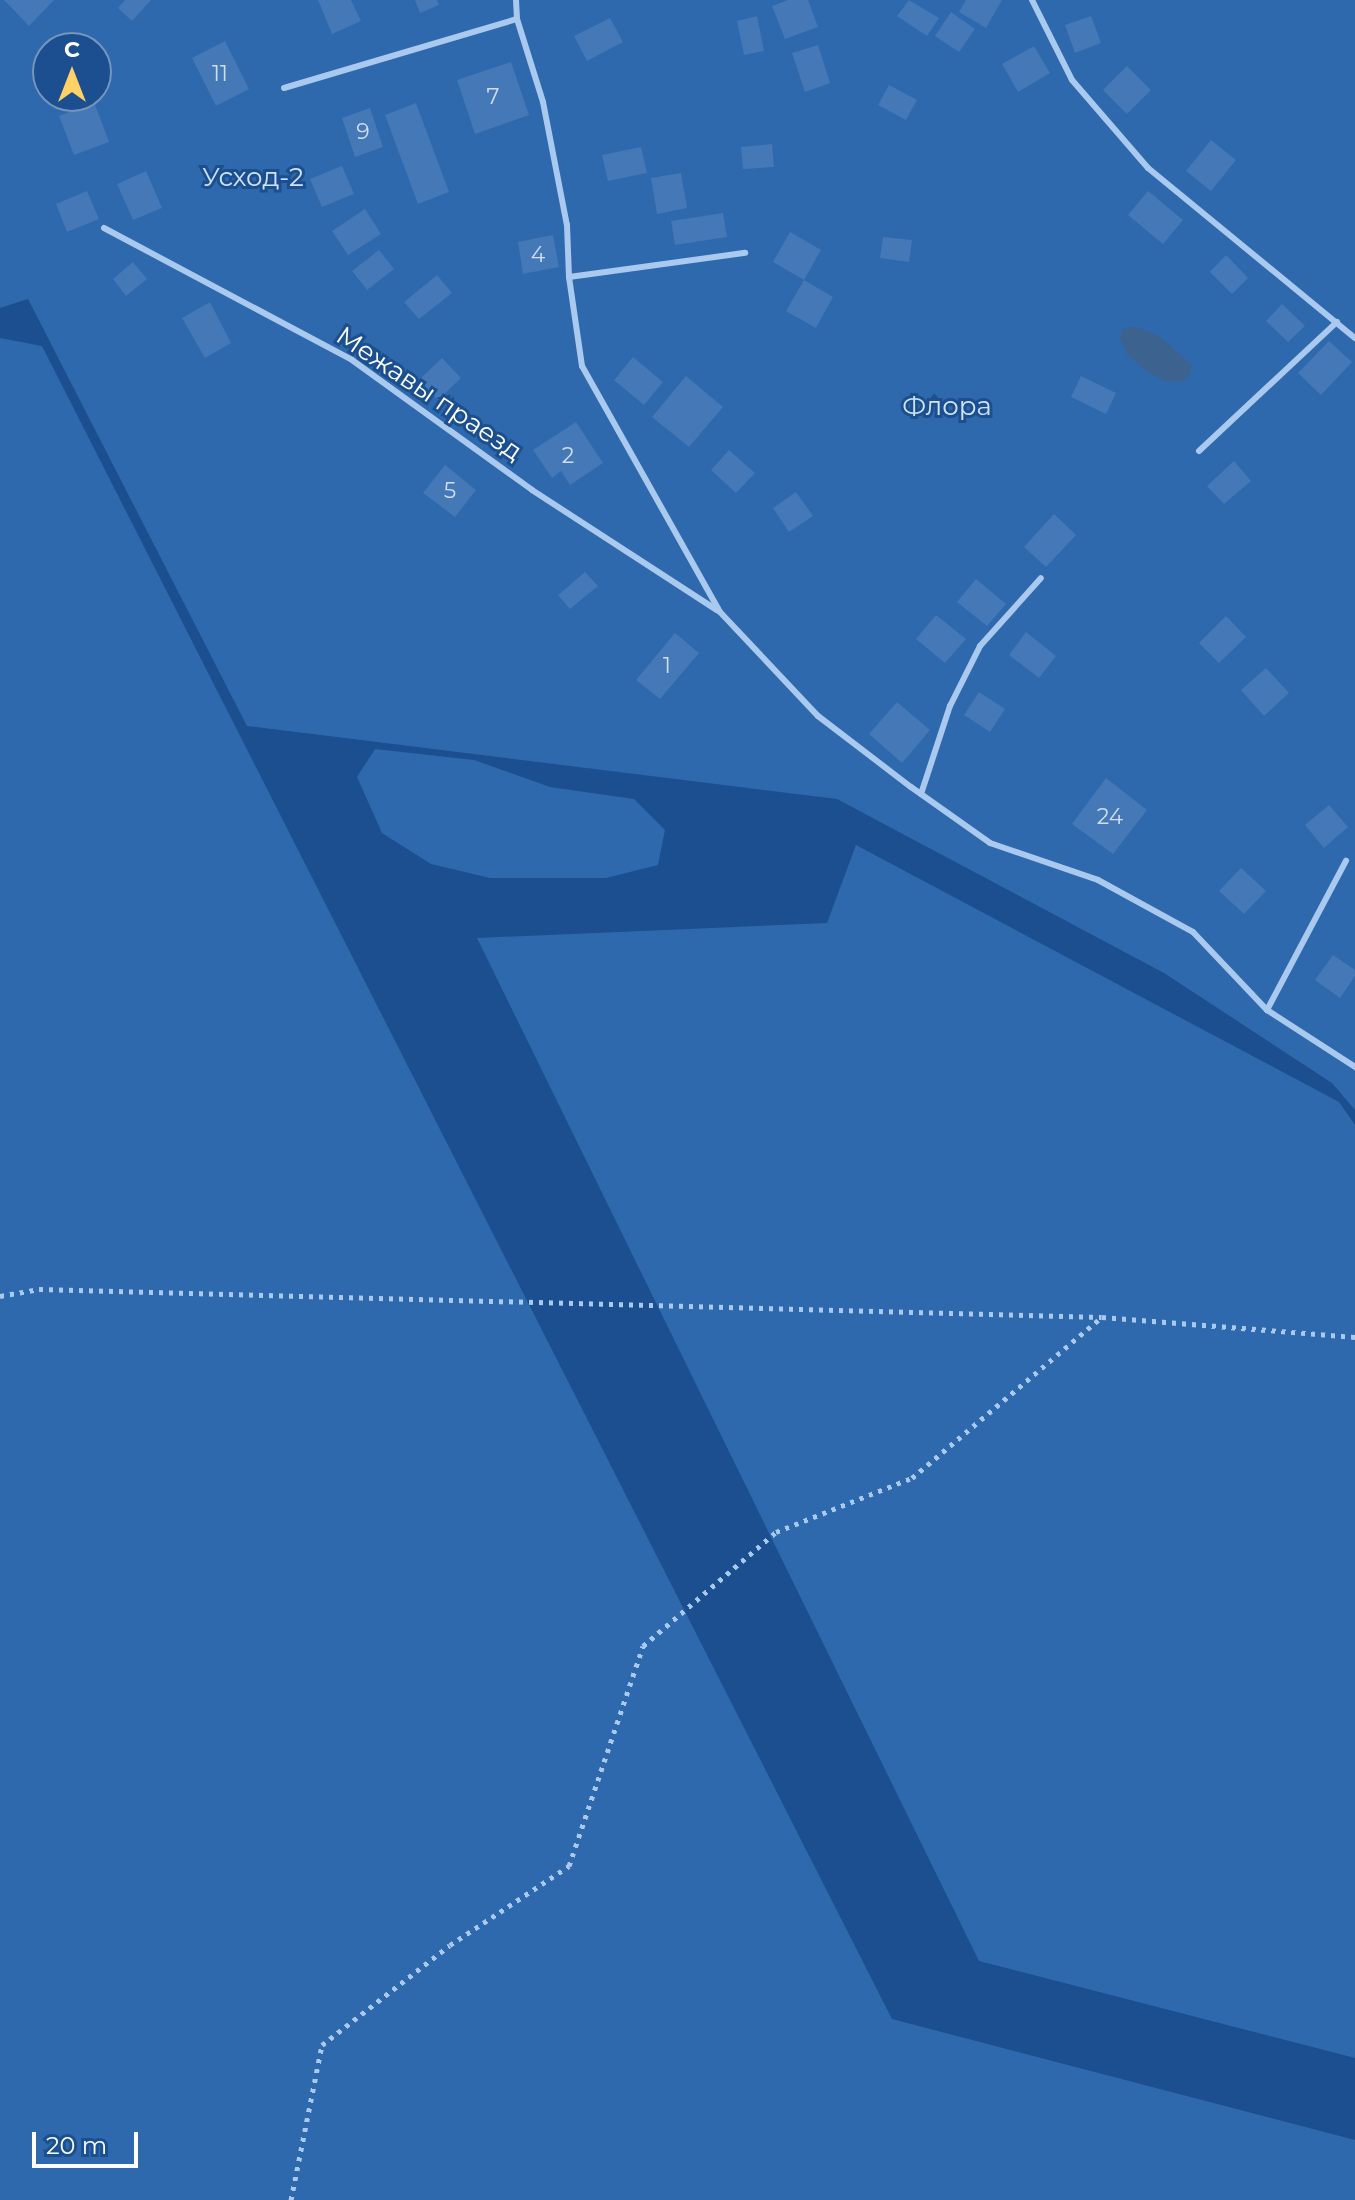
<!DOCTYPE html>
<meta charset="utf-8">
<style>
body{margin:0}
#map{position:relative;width:1355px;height:2200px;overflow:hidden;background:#1b4f8f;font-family:Montserrat,sans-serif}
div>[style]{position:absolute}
.green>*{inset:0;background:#2e69ad}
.water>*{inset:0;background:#3c6290}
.building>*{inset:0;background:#4478b7}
.path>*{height:5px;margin-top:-2.5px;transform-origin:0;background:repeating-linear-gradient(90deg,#a9c9ee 0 4px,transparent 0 10px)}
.service>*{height:6px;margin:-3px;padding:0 3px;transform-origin:3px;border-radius:3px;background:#a9c9ee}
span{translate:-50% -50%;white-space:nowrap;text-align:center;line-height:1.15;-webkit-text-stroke:6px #1b4f8f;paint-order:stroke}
.number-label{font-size:22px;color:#d0dded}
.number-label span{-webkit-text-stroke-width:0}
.park-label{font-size:26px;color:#cfe3fa}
.street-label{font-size:26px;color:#fff}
.north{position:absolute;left:32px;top:32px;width:80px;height:80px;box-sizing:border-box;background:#1b4f8f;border:2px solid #7695bc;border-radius:50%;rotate:0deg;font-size:22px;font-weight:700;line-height:32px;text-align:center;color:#fff}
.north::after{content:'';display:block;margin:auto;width:28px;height:36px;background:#ffd166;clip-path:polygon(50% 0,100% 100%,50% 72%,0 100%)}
.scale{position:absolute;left:32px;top:2132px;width:106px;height:36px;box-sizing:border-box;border:4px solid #fff;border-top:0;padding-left:10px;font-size:24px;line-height:28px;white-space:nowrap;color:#fff;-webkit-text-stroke:6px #1b4f8f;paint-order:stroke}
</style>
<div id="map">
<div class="green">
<i style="clip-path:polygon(evenodd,0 0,1355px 0,1355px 1110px,1332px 1083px,1164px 973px,837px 799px,247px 726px,28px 299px,0 308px,0 0,48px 48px,96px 48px,96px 96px,48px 96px,48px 48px)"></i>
<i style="clip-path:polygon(0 338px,42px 346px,892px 2019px,1355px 2140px,1355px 2200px,0 2200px)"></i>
<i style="clip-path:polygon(375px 749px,474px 760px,550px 787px,634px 799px,665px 830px,658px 865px,606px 878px,490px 878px,431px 864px,382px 833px,357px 777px)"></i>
<i style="clip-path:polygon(856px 845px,1339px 1102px,1355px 1125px,1355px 2058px,979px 1961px,477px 938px,827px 923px)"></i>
</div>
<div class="water">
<i style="clip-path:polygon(1134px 326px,1158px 335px,1192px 365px,1190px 375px,1182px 382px,1164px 381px,1145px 370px,1127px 354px,1120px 338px,1122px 329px)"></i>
</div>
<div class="building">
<i style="clip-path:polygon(4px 0,54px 0,29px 26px)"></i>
<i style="clip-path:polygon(125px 0,151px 0,132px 21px,118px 8px)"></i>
<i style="clip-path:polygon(318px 0,351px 0,361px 21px,332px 34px)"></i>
<i style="clip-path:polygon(415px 0,437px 0,439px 5px,420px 13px)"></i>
<i style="clip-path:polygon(788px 0,808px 0,818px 27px,785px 39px,772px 6px)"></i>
<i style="clip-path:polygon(909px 0,939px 18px,927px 36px,897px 16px)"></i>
<i style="clip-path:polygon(966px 0,1002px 0,986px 28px,959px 12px)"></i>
<i style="clip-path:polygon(951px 12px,975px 29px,959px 52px,935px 36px)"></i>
<i style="clip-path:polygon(757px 16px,764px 51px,744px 55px,737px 21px)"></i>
<i style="clip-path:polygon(1091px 16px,1101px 43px,1075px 53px,1065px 25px)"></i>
<i style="clip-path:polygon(610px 18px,623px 42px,587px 61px,574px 36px)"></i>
<i style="clip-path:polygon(225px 41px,249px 89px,216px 106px,192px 58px)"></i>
<i style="clip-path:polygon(818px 45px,830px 83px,805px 92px,792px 53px)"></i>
<i style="clip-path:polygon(1034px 46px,1050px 73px,1018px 92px,1002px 64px)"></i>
<i style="clip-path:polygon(511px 62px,529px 115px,475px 134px,457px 80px)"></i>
<i style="clip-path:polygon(1127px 66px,1151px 90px,1127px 114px,1103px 90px)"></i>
<i style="clip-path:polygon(889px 85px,917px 100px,906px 120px,878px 105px)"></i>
<i style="clip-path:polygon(94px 102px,109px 142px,74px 155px,59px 116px)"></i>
<i style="clip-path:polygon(416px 103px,449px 192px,418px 204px,385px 115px)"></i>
<i style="clip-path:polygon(370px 108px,383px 147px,355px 157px,342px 118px)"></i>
<i style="clip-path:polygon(1211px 140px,1236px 160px,1211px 191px,1186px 171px)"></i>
<i style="clip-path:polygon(772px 144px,774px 167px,743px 169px,741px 147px)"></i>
<i style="clip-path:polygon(641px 147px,647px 173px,608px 181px,602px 155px)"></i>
<i style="clip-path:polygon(342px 166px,354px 194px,322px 207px,310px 179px)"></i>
<i style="clip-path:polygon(146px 171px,162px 208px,133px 220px,117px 184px)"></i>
<i style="clip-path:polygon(681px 173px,687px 208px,657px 214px,651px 178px)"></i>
<i style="clip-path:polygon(87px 191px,99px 219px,67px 232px,56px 204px)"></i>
<i style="clip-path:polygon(1148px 191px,1183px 220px,1163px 244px,1128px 215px)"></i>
<i style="clip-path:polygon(365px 209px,381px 234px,348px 255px,332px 231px)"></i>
<i style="clip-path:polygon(723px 213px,727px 237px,675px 245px,671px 221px)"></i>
<i style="clip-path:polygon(790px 232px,821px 250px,804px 280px,773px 262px)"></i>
<i style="clip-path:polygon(553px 235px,559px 267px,523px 274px,518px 242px)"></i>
<i style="clip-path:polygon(883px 237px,912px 240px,909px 262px,880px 258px)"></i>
<i style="clip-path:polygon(379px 250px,394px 269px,367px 290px,352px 271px)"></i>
<i style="clip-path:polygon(1226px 255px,1248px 278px,1232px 294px,1210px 272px)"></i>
<i style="clip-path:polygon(133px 262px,147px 279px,126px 296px,113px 279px)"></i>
<i style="clip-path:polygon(437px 275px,452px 293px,419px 319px,404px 302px)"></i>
<i style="clip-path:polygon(804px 280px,833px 297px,816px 328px,786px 311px)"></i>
<i style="clip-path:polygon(210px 302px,231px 343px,205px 358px,182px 318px)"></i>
<i style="clip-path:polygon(1282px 304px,1305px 326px,1288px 342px,1266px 321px)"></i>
<i style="clip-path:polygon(1329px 341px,1352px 362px,1321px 395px,1298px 373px)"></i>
<i style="clip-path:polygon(633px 357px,663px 382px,644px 405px,614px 380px)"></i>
<i style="clip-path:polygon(442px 358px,461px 378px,438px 400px,419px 380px)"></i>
<i style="clip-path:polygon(686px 376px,723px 407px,689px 447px,652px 417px)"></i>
<i style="clip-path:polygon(1081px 376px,1116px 393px,1106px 414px,1071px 397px)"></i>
<i style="clip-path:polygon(576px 422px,603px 463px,570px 485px,561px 471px,552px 478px,533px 450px)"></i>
<i style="clip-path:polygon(729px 450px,755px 473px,736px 493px,711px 470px)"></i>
<i style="clip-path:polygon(1234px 461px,1251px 481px,1224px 504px,1207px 486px)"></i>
<i style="clip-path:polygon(445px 465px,476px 490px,455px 517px,423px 493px)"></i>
<i style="clip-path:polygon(796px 492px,813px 516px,789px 532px,773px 508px)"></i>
<i style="clip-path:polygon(1054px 514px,1076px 535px,1046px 567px,1024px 547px)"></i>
<i style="clip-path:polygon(585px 572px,598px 586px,570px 609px,558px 595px)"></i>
<i style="clip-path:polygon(976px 579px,1006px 604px,987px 626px,957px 602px)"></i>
<i style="clip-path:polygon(936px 615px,966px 639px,945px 663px,916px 639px)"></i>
<i style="clip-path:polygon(1226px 616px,1246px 637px,1219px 663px,1199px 643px)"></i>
<i style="clip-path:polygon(1026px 632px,1056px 656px,1039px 678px,1009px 655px)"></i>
<i style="clip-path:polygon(675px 633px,699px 653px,660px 699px,636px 680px)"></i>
<i style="clip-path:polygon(1266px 668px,1289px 693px,1264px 716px,1241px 690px)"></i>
<i style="clip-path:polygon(979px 692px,1005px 709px,990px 732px,964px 715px)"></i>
<i style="clip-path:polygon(897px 702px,930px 730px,902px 763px,869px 734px)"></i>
<i style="clip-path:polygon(1106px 778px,1147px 810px,1113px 854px,1072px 824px)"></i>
<i style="clip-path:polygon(1329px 805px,1348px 827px,1324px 848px,1305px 825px)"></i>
<i style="clip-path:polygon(1241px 868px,1266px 891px,1244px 914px,1219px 891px)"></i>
<i style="clip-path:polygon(1333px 955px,1355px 970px,1355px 976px,1340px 998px,1315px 980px)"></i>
</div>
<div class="path">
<i style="left:0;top:1296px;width:40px;rotate:-10deg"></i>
<i style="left:39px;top:1289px;width:1063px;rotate:1.51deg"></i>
<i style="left:291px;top:2200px;width:158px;rotate:-78.7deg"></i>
<i style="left:322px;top:2045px;width:162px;rotate:-38deg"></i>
<i style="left:450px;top:1945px;width:143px;rotate:-33.6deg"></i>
<i style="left:569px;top:1866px;width:232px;rotate:-71.4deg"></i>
<i style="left:643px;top:1646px;width:175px;rotate:-40.6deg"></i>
<i style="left:776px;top:1532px;width:146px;rotate:-21.7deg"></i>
<i style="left:912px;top:1478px;width:249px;rotate:-40.3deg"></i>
<i style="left:1102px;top:1317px;width:254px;rotate:4.5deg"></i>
</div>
<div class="service">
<i style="left:516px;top:0;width:19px;rotate:87deg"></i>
<i style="left:517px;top:19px;width:87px;rotate:72.6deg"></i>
<i style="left:543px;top:102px;width:125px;rotate:79deg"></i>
<i style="left:567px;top:225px;width:52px;rotate:87.8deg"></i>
<i style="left:569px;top:277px;width:90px;rotate:81.7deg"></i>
<i style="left:582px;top:366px;width:282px;rotate:60.7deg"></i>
<i style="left:720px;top:612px;width:143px;rotate:46.7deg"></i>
<i style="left:818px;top:716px;width:117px;rotate:37.4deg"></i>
<i style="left:911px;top:787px;width:97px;rotate:35.3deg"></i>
<i style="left:990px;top:843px;width:114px;rotate:18.9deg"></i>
<i style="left:1098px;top:880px;width:108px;rotate:28.7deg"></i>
<i style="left:1193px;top:932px;width:108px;rotate:46.5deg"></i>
<i style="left:1267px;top:1010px;width:105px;rotate:32.9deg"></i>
<i style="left:1032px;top:0;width:89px;rotate:63.4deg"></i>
<i style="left:1072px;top:80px;width:116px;rotate:49.2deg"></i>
<i style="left:1148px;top:168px;width:268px;rotate:39.4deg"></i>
<i style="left:284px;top:88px;width:243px;rotate:-16.5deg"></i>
<i style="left:104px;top:228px;width:281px;rotate:28deg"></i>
<i style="left:352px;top:360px;width:222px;rotate:35.8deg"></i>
<i style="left:532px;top:490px;width:221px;rotate:33deg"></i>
<i style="left:569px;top:277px;width:178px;rotate:-7.8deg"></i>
<i style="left:1199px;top:451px;width:189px;rotate:-43.1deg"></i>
<i style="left:921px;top:794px;width:93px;rotate:-71.8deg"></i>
<i style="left:950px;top:706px;width:67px;rotate:-63.4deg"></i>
<i style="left:980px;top:646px;width:91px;rotate:-48.1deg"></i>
<i style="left:1267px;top:1010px;width:169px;rotate:-62.1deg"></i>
</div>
<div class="number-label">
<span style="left:220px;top:74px">11</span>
<span style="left:493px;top:97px">7</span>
<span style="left:363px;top:132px">9</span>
<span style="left:538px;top:255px">4</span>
<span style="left:568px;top:456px">2</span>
<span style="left:450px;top:491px">5</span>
<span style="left:667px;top:666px">1</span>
<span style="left:1110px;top:817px">24</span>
</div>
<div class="park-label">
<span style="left:253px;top:178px">Усход-2</span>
<span style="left:947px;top:407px">Флора</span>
</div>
<div class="street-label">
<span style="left:429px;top:394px;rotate:34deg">Межавы праезд</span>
</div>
<div class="north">С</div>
<div class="scale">20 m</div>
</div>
